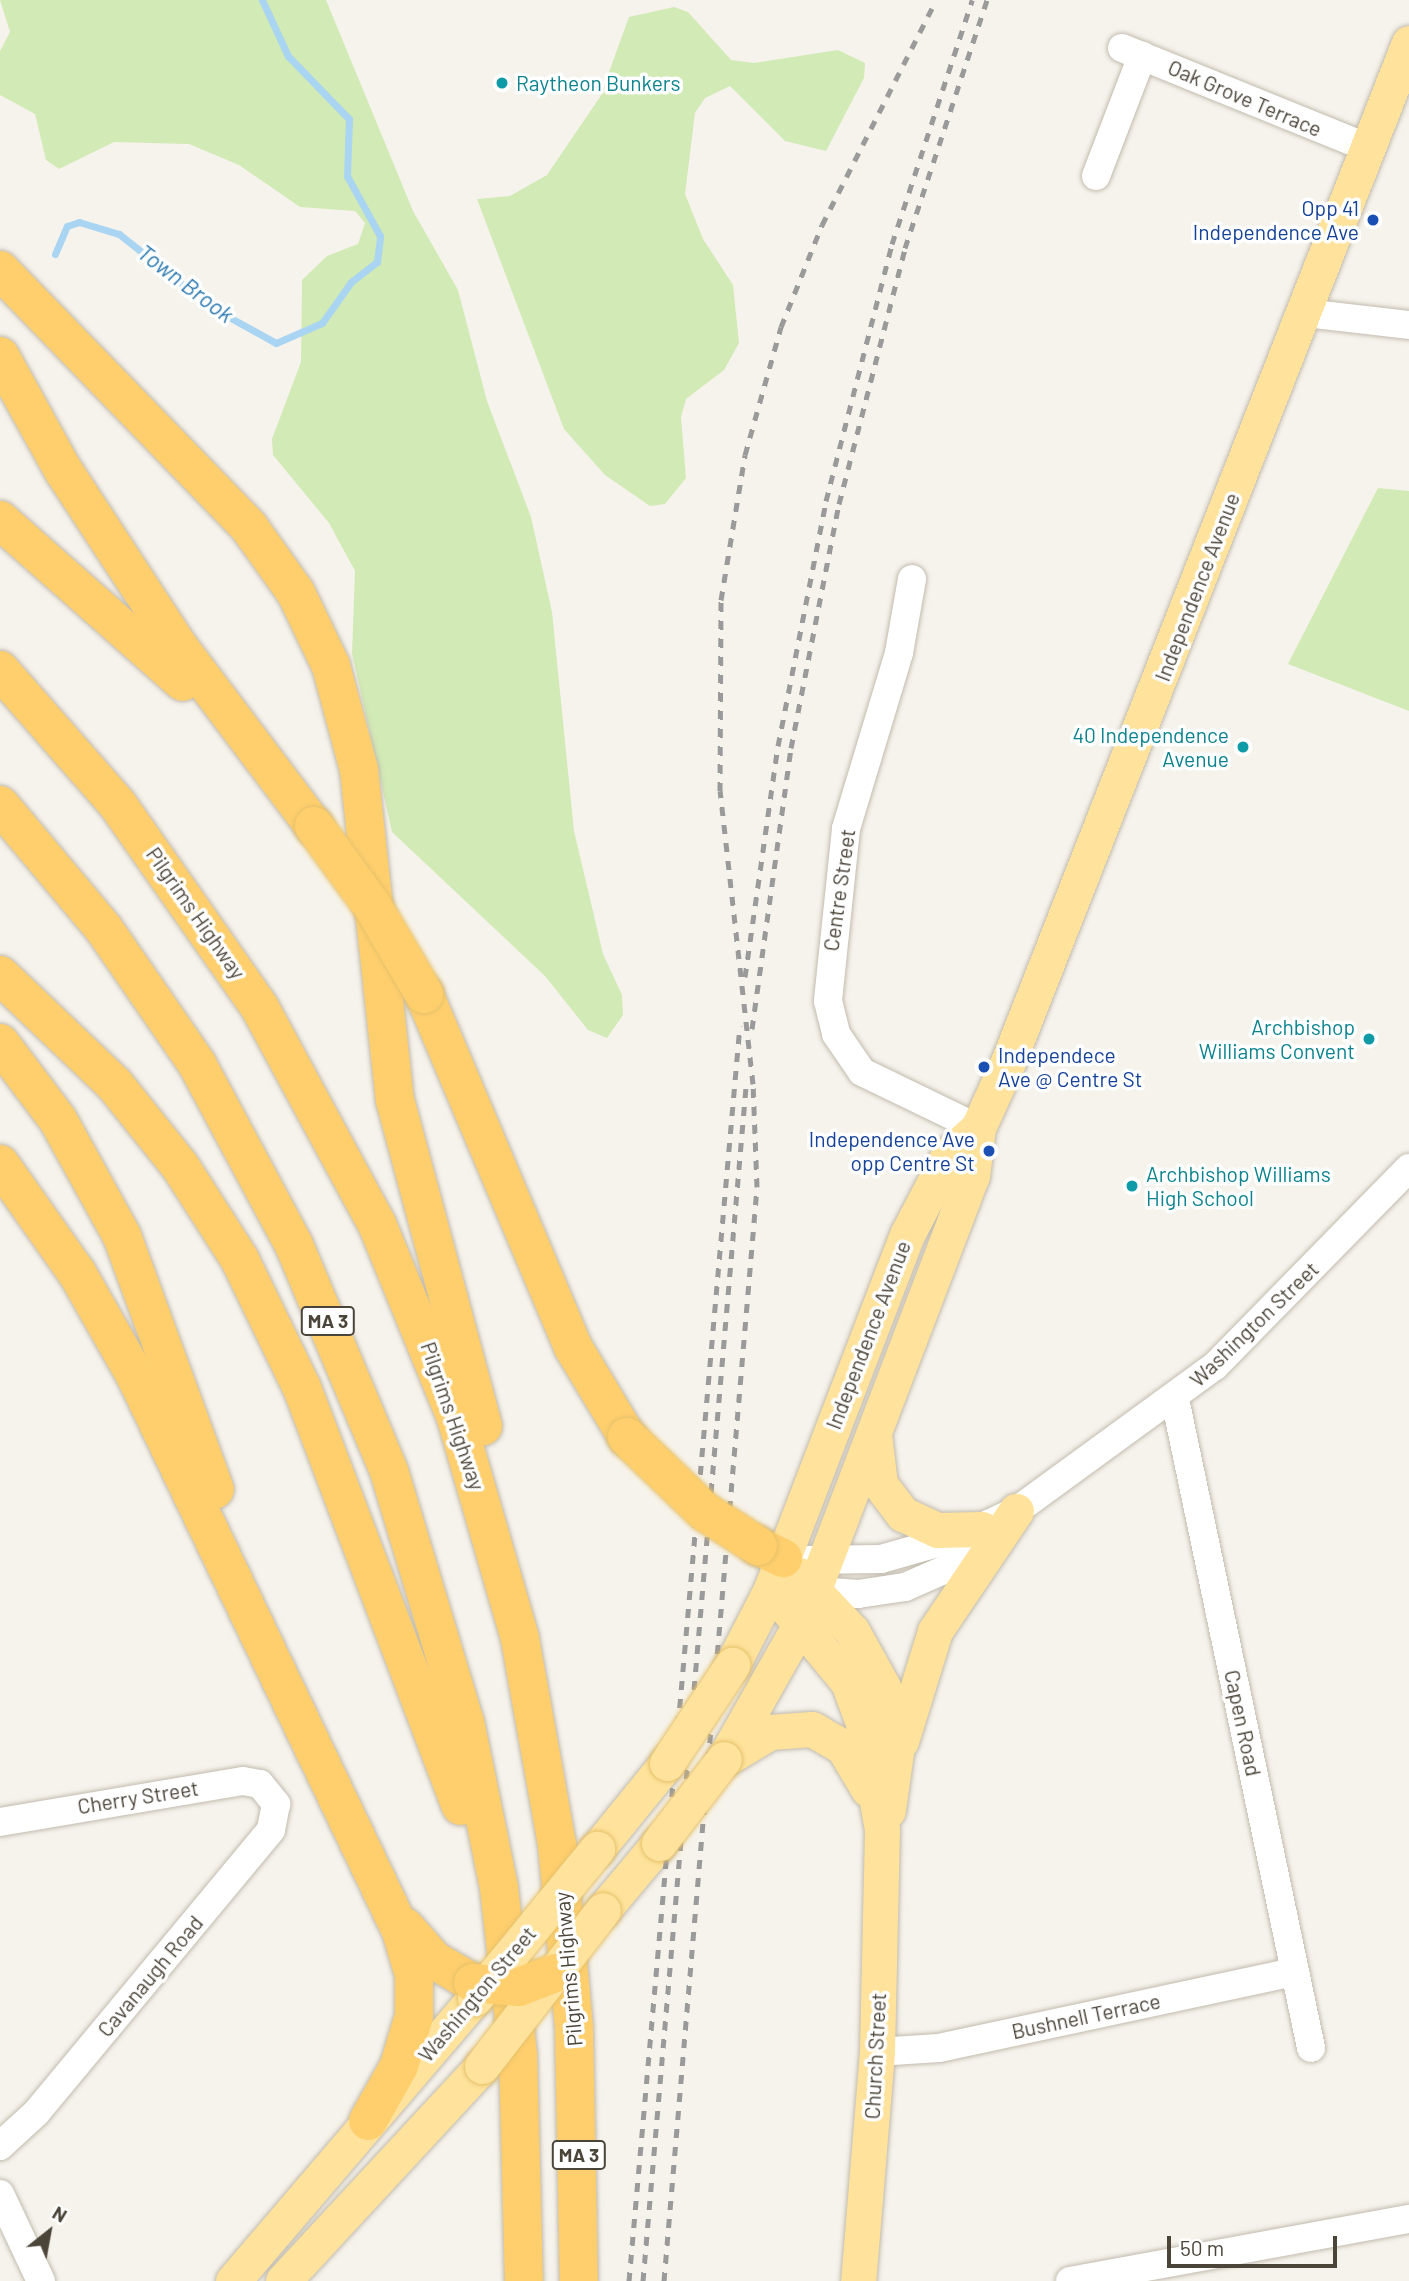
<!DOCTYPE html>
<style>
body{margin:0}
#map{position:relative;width:1409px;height:2281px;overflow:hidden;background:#f6f3ec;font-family:Barlow,sans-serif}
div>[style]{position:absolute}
.green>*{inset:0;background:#d2eab5}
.stream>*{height:7px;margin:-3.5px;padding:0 3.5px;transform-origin:3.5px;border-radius:3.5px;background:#a9d4f2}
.roads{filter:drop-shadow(0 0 2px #c2bbae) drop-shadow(0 0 2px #c2bbae)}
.minor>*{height:28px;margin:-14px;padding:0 14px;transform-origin:14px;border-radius:14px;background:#fff}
.major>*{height:35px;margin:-17.5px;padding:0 17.5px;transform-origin:17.5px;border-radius:17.5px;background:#ffe39c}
.highway>*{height:38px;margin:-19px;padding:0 19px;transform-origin:19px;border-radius:19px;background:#ffcf6e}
.rail>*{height:5px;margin-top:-2.5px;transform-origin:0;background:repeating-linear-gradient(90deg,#9a9a9a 0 9px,transparent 0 18px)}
.bridges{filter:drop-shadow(0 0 2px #e6c16a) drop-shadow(0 0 2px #e6c16a)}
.major-bridge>*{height:35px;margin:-17.5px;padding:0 17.5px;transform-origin:17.5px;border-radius:17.5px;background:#ffe39c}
.highway-bridge>*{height:38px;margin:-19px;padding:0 19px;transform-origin:19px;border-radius:19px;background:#ffcf6e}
.dots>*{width:19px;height:19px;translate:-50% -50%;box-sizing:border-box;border:4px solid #fff;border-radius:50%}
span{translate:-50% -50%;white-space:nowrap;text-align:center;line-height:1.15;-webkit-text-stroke:7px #fff;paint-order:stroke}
.shield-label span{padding:2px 5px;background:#fff;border:2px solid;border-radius:5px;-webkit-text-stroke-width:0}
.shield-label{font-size:19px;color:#4b4439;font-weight:700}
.culture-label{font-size:21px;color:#0d838f}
.left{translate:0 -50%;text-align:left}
.right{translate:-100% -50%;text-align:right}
.street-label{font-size:21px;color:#4b4439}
.transit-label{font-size:21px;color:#164399}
.water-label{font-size:23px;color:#2e7ab2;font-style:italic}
.north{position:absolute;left:14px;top:2197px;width:70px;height:70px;-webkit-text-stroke:5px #fff;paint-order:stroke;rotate:31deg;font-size:19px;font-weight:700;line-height:28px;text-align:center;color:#4b4439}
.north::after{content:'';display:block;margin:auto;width:24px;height:32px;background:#4b4439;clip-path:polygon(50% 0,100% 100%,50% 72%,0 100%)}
.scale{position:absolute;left:1167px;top:2236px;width:170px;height:32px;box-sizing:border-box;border:4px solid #4b4439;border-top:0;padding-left:9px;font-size:21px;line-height:24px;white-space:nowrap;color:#4b4439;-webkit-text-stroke:5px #fff;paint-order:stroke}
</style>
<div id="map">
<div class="green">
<i style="clip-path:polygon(0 0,326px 0,413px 211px,458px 290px,487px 401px,531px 517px,552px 612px,574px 831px,603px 954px,622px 995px,623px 1015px,607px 1038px,588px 1030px,545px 976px,392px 832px,352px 653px,355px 571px,329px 523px,273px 455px,272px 439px,301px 362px,302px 280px,327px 256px,358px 244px,365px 223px,355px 211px,300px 207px,239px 165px,189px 144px,114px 142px,59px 169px,46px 160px,35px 114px,0 95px,0 51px,10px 32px)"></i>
<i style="clip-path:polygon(674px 7px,688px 12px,731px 60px,754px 63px,838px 50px,865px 63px,864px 78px,826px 151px,785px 141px,730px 86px,705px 98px,695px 113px,685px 194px,703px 239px,733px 285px,739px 343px,724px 370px,686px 399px,681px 417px,686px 478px,665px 504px,650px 506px,605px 475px,564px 429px,477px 199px,510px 196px,547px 175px,600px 97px,629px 17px)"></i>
<i style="clip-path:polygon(1378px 488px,1409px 491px,1409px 711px,1288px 664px)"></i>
</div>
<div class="stream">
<i style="left:55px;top:254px;width:30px;rotate:-67deg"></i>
<i style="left:67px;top:226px;width:13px;rotate:-18deg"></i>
<i style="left:79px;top:222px;width:42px;rotate:16.7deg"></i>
<i style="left:119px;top:234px;width:117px;rotate:38.4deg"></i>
<i style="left:211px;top:307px;width:74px;rotate:29deg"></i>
<i style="left:276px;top:343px;width:50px;rotate:-23.5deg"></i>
<i style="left:322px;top:323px;width:50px;rotate:-54.7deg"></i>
<i style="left:351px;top:282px;width:33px;rotate:-38deg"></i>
<i style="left:377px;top:262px;width:26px;rotate:-83deg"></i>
<i style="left:380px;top:236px;width:68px;rotate:-118.8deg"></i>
<i style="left:347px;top:176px;width:57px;rotate:-88deg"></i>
<i style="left:349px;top:119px;width:88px;rotate:-134.1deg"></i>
<i style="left:288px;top:56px;width:62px;rotate:-114.9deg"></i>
</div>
<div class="roads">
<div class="minor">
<i style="left:1122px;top:48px;width:266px;rotate:22.1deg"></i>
<i style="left:1096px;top:176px;width:129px;rotate:-69deg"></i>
<i style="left:1305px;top:313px;width:105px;rotate:6.6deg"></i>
<i style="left:912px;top:579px;width:75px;rotate:100deg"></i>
<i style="left:899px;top:653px;width:184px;rotate:106.8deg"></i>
<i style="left:846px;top:829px;width:173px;rotate:96deg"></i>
<i style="left:828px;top:1001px;width:34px;rotate:76deg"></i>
<i style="left:836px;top:1034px;width:46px;rotate:55.6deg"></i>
<i style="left:862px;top:1072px;width:129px;rotate:25.8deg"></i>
<i style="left:1175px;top:1399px;width:663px;rotate:78.16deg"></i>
<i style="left:806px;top:1560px;width:75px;rotate:-0.8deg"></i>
<i style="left:881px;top:1559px;width:87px;rotate:-15.9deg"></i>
<i style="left:965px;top:1535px;width:56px;rotate:-25.2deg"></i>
<i style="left:1016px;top:1511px;width:246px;rotate:-36.1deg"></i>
<i style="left:1215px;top:1366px;width:277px;rotate:-45.6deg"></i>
<i style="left:803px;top:1590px;width:55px;rotate:4.2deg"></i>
<i style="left:858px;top:1594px;width:48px;rotate:-8.5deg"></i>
<i style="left:905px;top:1587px;width:52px;rotate:-23.6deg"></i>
<i style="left:953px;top:1566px;width:50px;rotate:-38.5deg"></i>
<i style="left:0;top:1822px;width:246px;rotate:-9.6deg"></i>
<i style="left:243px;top:1781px;width:17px;rotate:10deg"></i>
<i style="left:260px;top:1784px;width:26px;rotate:51deg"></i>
<i style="left:276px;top:1804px;width:26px;rotate:101deg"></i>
<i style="left:271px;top:1830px;width:368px;rotate:129.7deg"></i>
<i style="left:36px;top:2113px;width:49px;rotate:137.5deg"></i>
<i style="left:877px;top:2052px;width:62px;rotate:-3.7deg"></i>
<i style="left:939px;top:2048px;width:364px;rotate:-12.1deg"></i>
<i style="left:0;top:2194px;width:96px;rotate:64.8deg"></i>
<i style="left:1070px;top:2281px;width:345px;rotate:-10.4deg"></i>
</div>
<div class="major">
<i style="left:874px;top:1434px;width:50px;rotate:83.2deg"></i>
<i style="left:880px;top:1484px;width:38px;rotate:53deg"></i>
<i style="left:903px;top:1514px;width:38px;rotate:25deg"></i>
<i style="left:938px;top:1530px;width:44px;rotate:-1.3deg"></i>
<i style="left:799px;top:1575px;width:77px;rotate:46.6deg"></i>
<i style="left:852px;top:1631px;width:64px;rotate:61deg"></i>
<i style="left:883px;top:1687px;width:66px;rotate:78.7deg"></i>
<i style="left:896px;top:1752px;width:59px;rotate:97.9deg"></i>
<i style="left:771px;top:1589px;width:121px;rotate:50.4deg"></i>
<i style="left:848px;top:1682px;width:44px;rotate:69.9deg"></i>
<i style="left:863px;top:1723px;width:109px;rotate:79.9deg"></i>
<i style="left:882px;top:1830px;width:222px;rotate:91.3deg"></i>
<i style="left:877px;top:2052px;width:230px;rotate:94.7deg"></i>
<i style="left:732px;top:1665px;width:85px;rotate:-62.8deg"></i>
<i style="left:771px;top:1589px;width:381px;rotate:-69deg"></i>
<i style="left:908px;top:1233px;width:89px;rotate:-62.6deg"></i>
<i style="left:949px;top:1154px;width:39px;rotate:-42deg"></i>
<i style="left:978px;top:1128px;width:72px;rotate:-65.6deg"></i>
<i style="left:1008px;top:1062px;width:1095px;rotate:-68.52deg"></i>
<i style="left:901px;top:1741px;width:115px;rotate:-72.8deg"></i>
<i style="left:935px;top:1631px;width:145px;rotate:-56deg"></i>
<i style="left:730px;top:1756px;width:47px;rotate:-31deg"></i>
<i style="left:770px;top:1732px;width:42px;rotate:-4.1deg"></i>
<i style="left:812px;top:1729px;width:36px;rotate:30deg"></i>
<i style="left:843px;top:1747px;width:49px;rotate:59.2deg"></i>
<i style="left:724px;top:1759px;width:156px;rotate:-60.5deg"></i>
<i style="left:801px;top:1623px;width:479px;rotate:-69.1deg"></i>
<i style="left:972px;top:1176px;width:48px;rotate:-82.9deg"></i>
<i style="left:597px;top:1849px;width:111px;rotate:-50.9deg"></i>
<i style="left:603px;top:1910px;width:87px;rotate:-50.1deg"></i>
<i style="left:233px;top:2281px;width:372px;rotate:-49.5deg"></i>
<i style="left:283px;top:2281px;width:293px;rotate:-47.2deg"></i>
</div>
<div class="highway">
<i style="left:0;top:270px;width:358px;rotate:45.9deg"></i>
<i style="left:249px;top:527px;width:81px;rotate:54.5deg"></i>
<i style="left:296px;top:593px;width:81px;rotate:64.4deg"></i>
<i style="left:331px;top:666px;width:108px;rotate:74.9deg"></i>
<i style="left:359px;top:770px;width:332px;rotate:83.8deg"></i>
<i style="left:395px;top:1100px;width:338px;rotate:74.9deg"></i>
<i style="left:0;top:356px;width:130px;rotate:61.1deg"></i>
<i style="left:63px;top:470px;width:212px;rotate:56.8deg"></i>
<i style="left:179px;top:647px;width:224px;rotate:53deg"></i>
<i style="left:0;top:520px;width:244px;rotate:41.5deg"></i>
<i style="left:0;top:670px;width:179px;rotate:48.8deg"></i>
<i style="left:118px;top:805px;width:248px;rotate:55deg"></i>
<i style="left:260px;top:1008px;width:246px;rotate:61.6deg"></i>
<i style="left:377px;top:1224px;width:209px;rotate:67.8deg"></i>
<i style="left:456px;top:1418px;width:230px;rotate:73.8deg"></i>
<i style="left:520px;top:1639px;width:208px;rotate:79.8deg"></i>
<i style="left:557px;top:1844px;width:186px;rotate:84.7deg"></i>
<i style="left:574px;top:2029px;width:252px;rotate:88.9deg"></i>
<i style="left:0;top:805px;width:162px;rotate:50deg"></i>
<i style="left:104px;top:929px;width:164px;rotate:55.4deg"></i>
<i style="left:197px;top:1064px;width:205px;rotate:61.8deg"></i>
<i style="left:294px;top:1245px;width:245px;rotate:67.2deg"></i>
<i style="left:389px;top:1471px;width:262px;rotate:73.2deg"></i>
<i style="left:465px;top:1722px;width:169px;rotate:78.4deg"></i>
<i style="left:499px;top:1888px;width:168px;rotate:83.5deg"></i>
<i style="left:518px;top:2055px;width:226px;rotate:88.5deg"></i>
<i style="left:0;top:975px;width:159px;rotate:43.7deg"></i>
<i style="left:115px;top:1085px;width:104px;rotate:51.3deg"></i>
<i style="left:180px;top:1166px;width:112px;rotate:57.4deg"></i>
<i style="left:240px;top:1260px;width:142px;rotate:64.2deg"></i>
<i style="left:302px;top:1388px;width:447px;rotate:69.2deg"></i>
<i style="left:424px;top:994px;width:383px;rotate:67.1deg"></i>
<i style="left:573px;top:1347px;width:105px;rotate:59deg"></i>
<i style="left:0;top:1043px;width:96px;rotate:53deg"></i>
<i style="left:58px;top:1120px;width:132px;rotate:61.1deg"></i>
<i style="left:122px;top:1236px;width:270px;rotate:69.9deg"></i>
<i style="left:0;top:1164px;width:133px;rotate:54.8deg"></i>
<i style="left:77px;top:1273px;width:117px;rotate:60.4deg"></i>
<i style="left:135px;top:1375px;width:616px;rotate:64.43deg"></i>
<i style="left:401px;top:1931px;width:46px;rotate:73.5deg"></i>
<i style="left:414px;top:1975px;width:41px;rotate:90deg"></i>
<i style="left:414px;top:2016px;width:52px;rotate:106.7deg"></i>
<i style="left:399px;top:2066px;width:63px;rotate:119.4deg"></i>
<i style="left:758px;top:1546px;width:28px;rotate:26deg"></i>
<i style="left:405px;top:1927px;width:44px;rotate:48.7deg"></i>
<i style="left:434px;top:1960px;width:45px;rotate:30.5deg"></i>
</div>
</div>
<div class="rail">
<i style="left:745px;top:977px;width:233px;rotate:-81.9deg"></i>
<i style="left:778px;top:746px;width:250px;rotate:-78.9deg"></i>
<i style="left:826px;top:501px;width:265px;rotate:-75.6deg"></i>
<i style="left:892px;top:244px;width:257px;rotate:-71.8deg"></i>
<i style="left:752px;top:1029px;width:284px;rotate:-82.1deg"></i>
<i style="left:791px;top:748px;width:249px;rotate:-78.9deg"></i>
<i style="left:839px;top:504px;width:264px;rotate:-75.5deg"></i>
<i style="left:905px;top:248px;width:261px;rotate:-71.7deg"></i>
<i style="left:629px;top:2281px;width:1260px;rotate:-84.95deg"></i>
<i style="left:643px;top:2281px;width:1197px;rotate:-85.07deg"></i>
<i style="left:664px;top:2281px;width:1098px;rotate:-85.14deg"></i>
<i style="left:757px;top:1187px;width:103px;rotate:-92.2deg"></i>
<i style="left:753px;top:1084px;width:295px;rotate:-96.4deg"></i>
<i style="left:720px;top:791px;width:191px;rotate:-89.7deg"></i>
<i style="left:721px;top:600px;width:147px;rotate:-80.6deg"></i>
<i style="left:745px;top:455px;width:133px;rotate:-74.3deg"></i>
<i style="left:781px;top:327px;width:110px;rotate:-68.1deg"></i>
<i style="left:822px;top:225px;width:252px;rotate:-63.1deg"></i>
</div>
<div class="bridges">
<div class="major-bridge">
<i style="left:667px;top:1763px;width:118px;rotate:-56.4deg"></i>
<i style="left:659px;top:1843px;width:106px;rotate:-52.3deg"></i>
<i style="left:475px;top:1998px;width:193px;rotate:-50.7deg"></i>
<i style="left:482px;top:2066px;width:197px;rotate:-52.2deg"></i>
</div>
<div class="highway-bridge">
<i style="left:314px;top:826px;width:100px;rotate:53.9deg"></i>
<i style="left:373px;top:907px;width:101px;rotate:59.6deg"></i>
<i style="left:627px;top:1437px;width:108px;rotate:43.9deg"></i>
<i style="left:705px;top:1512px;width:63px;rotate:32.7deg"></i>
<i style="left:473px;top:1983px;width:46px;rotate:5deg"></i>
<i style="left:519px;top:1987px;width:39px;rotate:-21deg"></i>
</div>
</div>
<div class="dots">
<i style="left:502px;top:83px;background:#0f9aa8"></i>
<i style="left:1373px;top:220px;background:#1a4fb4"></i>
<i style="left:1243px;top:747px;background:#0f9aa8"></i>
<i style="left:1369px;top:1039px;background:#0f9aa8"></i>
<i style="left:984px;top:1067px;background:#1a4fb4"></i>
<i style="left:989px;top:1151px;background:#1a4fb4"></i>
<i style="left:1132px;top:1186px;background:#0f9aa8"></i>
</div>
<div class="shield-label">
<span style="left:328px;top:1321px">MA 3</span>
<span style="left:579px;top:2155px">MA 3</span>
</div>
<div class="culture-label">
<span class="left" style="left:516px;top:83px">Raytheon Bunkers</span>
<span class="right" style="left:1229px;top:747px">40 Independence<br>Avenue</span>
<span class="right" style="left:1355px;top:1039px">Archbishop<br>Williams Convent</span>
<span class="left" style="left:1146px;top:1186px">Archbishop Williams<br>High School</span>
</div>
<div class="street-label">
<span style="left:1245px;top:98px;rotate:23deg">Oak Grove Terrace</span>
<span style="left:1197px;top:587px;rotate:-69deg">Independence Avenue</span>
<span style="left:839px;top:890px;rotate:-82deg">Centre Street</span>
<span style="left:196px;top:913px;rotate:55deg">Pilgrims Highway</span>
<span style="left:1254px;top:1324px;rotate:-44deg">Washington Street</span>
<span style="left:868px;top:1335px;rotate:-69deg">Independence Avenue</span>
<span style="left:453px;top:1416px;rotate:71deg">Pilgrims Highway</span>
<span style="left:1243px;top:1723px;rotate:78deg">Capen Road</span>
<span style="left:138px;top:1797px;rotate:-9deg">Cherry Street</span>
<span style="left:568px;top:1969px;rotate:-95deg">Pilgrims Highway</span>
<span style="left:150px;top:1976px;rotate:-50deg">Cavanaugh Road</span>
<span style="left:477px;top:1994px;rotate:-50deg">Washington Street</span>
<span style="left:1086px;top:2016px;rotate:-12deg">Bushnell Terrace</span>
<span style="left:875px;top:2056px;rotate:-87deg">Church Street</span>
</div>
<div class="transit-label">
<span class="right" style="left:1359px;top:220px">Opp 41<br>Independence Ave</span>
<span class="left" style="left:998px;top:1067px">Independece<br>Ave @ Centre St</span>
<span class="right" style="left:975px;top:1151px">Independence Ave<br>opp Centre St</span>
</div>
<div class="water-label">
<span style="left:186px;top:283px;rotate:37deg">Town Brook</span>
</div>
<div class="north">N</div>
<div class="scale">50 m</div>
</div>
